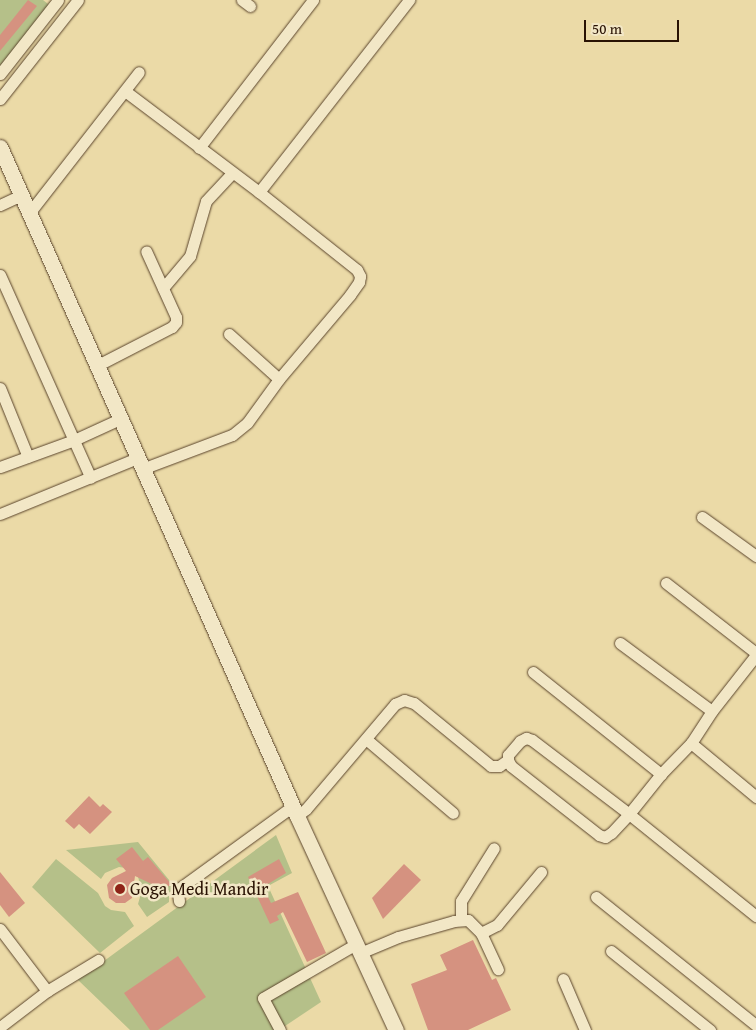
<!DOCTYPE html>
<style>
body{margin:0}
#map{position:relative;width:756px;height:1030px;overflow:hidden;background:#ebdaa7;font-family:"Gentium Book Plus",serif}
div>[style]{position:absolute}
.green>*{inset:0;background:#b5c089}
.building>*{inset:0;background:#d59280}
.roads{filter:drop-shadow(0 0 1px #5a442c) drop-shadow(0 0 1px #5a442c)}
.minor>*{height:11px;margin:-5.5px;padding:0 5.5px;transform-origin:5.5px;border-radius:5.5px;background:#f2e7c6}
.tertiary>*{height:15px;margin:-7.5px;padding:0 7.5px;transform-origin:7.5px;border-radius:7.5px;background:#f2e7c6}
.dots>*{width:14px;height:14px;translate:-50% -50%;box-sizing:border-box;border:2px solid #f2e7c6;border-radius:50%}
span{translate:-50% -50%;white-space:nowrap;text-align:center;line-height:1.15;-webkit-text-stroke:5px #f2e7c6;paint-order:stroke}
.poi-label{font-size:18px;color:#291203}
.left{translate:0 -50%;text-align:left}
.scale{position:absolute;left:584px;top:20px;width:95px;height:22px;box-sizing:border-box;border:2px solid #291203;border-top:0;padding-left:6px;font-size:15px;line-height:18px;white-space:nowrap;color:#291203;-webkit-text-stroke:4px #f2e7c6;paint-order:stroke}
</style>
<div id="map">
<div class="green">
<i style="clip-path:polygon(0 0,43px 0,53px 8px,0 76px)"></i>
<i style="clip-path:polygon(276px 835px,292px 873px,268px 886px,321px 1002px,279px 1030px,130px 1030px,78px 980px)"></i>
<i style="clip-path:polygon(138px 842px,174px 886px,169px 894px,169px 902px,147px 917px,138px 904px,142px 890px,138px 877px,126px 868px,119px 867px,105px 873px,101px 879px,66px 850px)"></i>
<i style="clip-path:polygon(56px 859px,98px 893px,105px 906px,111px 910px,125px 912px,134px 926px,100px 953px,32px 887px)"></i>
</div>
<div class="building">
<i style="clip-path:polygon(28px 0,37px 6px,0 51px,0 35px)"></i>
<i style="clip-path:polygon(89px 796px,100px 807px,103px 804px,112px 812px,90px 834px,79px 824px,74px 829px,65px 821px)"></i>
<i style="clip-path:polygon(132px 847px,143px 861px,148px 857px,171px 884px,164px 890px,135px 876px,132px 898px,125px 903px,116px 903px,109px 898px,107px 885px,112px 878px,126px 871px,116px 859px)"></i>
<i style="clip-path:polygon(279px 859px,286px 873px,263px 887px,271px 903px,298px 892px,326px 953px,307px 962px,283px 912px,277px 916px,279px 920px,270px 924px,248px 877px)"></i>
<i style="clip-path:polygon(404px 864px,421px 880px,383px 919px,372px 898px)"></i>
<i style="clip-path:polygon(0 872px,25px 903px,9px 917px,0 905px)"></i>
<i style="clip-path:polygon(473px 940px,492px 980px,496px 978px,511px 1010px,468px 1030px,428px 1030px,411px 984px,447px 970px,440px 955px)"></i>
<i style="clip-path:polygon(178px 956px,206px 997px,158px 1030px,150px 1030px,124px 993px)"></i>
</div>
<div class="roads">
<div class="minor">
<i style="left:242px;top:0;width:10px;rotate:37deg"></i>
<i style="left:0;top:74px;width:94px;rotate:-51.9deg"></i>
<i style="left:125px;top:91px;width:168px;rotate:37deg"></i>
<i style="left:259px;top:192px;width:125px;rotate:38.5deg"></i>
<i style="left:357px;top:270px;width:7px;rotate:63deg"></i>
<i style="left:360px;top:276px;width:6px;rotate:99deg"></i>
<i style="left:359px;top:282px;width:16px;rotate:125deg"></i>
<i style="left:350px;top:295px;width:110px;rotate:130.2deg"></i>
<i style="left:279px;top:379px;width:54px;rotate:126deg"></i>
<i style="left:247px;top:423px;width:19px;rotate:141deg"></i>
<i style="left:232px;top:435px;width:96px;rotate:159.3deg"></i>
<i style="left:0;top:99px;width:126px;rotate:-51.8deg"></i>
<i style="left:199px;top:148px;width:187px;rotate:-52.4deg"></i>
<i style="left:259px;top:192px;width:244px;rotate:-52deg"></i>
<i style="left:0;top:205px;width:23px;rotate:-25deg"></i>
<i style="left:30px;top:212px;width:177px;rotate:-52.1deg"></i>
<i style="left:0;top:275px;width:222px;rotate:65.9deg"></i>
<i style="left:163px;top:288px;width:42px;rotate:-49.8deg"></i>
<i style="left:190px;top:256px;width:57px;rotate:-73.8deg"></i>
<i style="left:206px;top:201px;width:38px;rotate:-47deg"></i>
<i style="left:229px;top:334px;width:67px;rotate:42deg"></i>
<i style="left:96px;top:366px;width:85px;rotate:-27.2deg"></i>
<i style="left:172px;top:327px;width:6px;rotate:-51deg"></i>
<i style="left:176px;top:322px;width:5px;rotate:-90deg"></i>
<i style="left:176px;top:317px;width:72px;rotate:-114.4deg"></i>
<i style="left:0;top:388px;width:74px;rotate:67.9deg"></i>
<i style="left:0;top:467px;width:79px;rotate:-20deg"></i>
<i style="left:74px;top:440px;width:51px;rotate:-24.5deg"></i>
<i style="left:0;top:514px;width:148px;rotate:-22.2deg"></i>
<i style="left:702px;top:517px;width:67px;rotate:35.8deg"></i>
<i style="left:666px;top:583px;width:114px;rotate:37.9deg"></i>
<i style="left:620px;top:643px;width:114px;rotate:36.5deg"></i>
<i style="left:756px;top:655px;width:71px;rotate:128.2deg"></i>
<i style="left:712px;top:711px;width:38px;rotate:123deg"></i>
<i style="left:691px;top:743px;width:43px;rotate:134.1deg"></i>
<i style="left:661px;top:774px;width:51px;rotate:128.7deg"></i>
<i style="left:629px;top:814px;width:26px;rotate:133deg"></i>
<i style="left:611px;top:833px;width:7px;rotate:146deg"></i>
<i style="left:605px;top:837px;width:6px;rotate:-162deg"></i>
<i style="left:599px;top:835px;width:112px;rotate:-141.9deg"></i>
<i style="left:511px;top:766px;width:7px;rotate:-117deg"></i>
<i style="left:508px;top:760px;width:5px;rotate:-90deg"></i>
<i style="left:508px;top:755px;width:18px;rotate:-49deg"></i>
<i style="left:520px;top:741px;width:7px;rotate:-27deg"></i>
<i style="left:526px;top:738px;width:6px;rotate:18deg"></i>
<i style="left:532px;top:740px;width:122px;rotate:37.3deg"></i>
<i style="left:629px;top:814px;width:163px;rotate:38.8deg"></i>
<i style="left:533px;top:672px;width:164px;rotate:38.6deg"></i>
<i style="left:366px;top:739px;width:114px;rotate:40.4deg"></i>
<i style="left:691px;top:743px;width:85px;rotate:39.7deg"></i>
<i style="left:297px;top:816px;width:11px;rotate:-38deg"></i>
<i style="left:306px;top:809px;width:138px;rotate:-49.7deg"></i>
<i style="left:395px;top:704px;width:10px;rotate:-24deg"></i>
<i style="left:404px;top:700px;width:10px;rotate:17deg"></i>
<i style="left:414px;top:703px;width:99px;rotate:39.3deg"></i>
<i style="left:491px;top:766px;width:8px"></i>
<i style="left:499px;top:766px;width:11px;rotate:-34deg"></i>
<i style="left:596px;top:897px;width:205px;rotate:38.7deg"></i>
<i style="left:179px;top:901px;width:8px;rotate:-97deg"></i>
<i style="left:178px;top:893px;width:5px;rotate:-68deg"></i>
<i style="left:180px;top:888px;width:140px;rotate:-36deg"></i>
<i style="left:461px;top:920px;width:19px;rotate:-90deg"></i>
<i style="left:461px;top:901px;width:62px;rotate:-58.1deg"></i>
<i style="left:0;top:929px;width:78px;rotate:52.8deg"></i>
<i style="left:47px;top:991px;width:60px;rotate:-31.3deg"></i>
<i style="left:481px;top:933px;width:18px;rotate:-27deg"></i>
<i style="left:497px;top:925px;width:69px;rotate:-50.3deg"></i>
<i style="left:611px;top:951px;width:127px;rotate:38.6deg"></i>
<i style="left:360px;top:953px;width:41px;rotate:-22.8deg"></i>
<i style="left:398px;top:937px;width:58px;rotate:-15.9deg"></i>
<i style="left:454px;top:921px;width:14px;rotate:-4deg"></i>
<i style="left:468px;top:920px;width:18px;rotate:45deg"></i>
<i style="left:481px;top:933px;width:40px;rotate:65deg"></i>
<i style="left:563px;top:979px;width:56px;rotate:66.7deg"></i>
<i style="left:0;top:1027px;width:59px;rotate:-37.5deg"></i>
<i style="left:280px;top:1030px;width:36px;rotate:-118deg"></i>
<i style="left:263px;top:998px;width:108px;rotate:-30.1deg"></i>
</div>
<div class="tertiary">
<i style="left:0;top:147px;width:732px;rotate:66.06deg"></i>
<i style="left:297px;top:816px;width:236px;rotate:65.2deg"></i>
</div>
</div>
<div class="dots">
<i style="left:120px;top:889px;background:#8f2418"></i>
</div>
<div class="poi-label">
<span class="left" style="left:130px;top:889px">Goga Medi Mandir</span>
</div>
<div class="scale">50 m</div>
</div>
